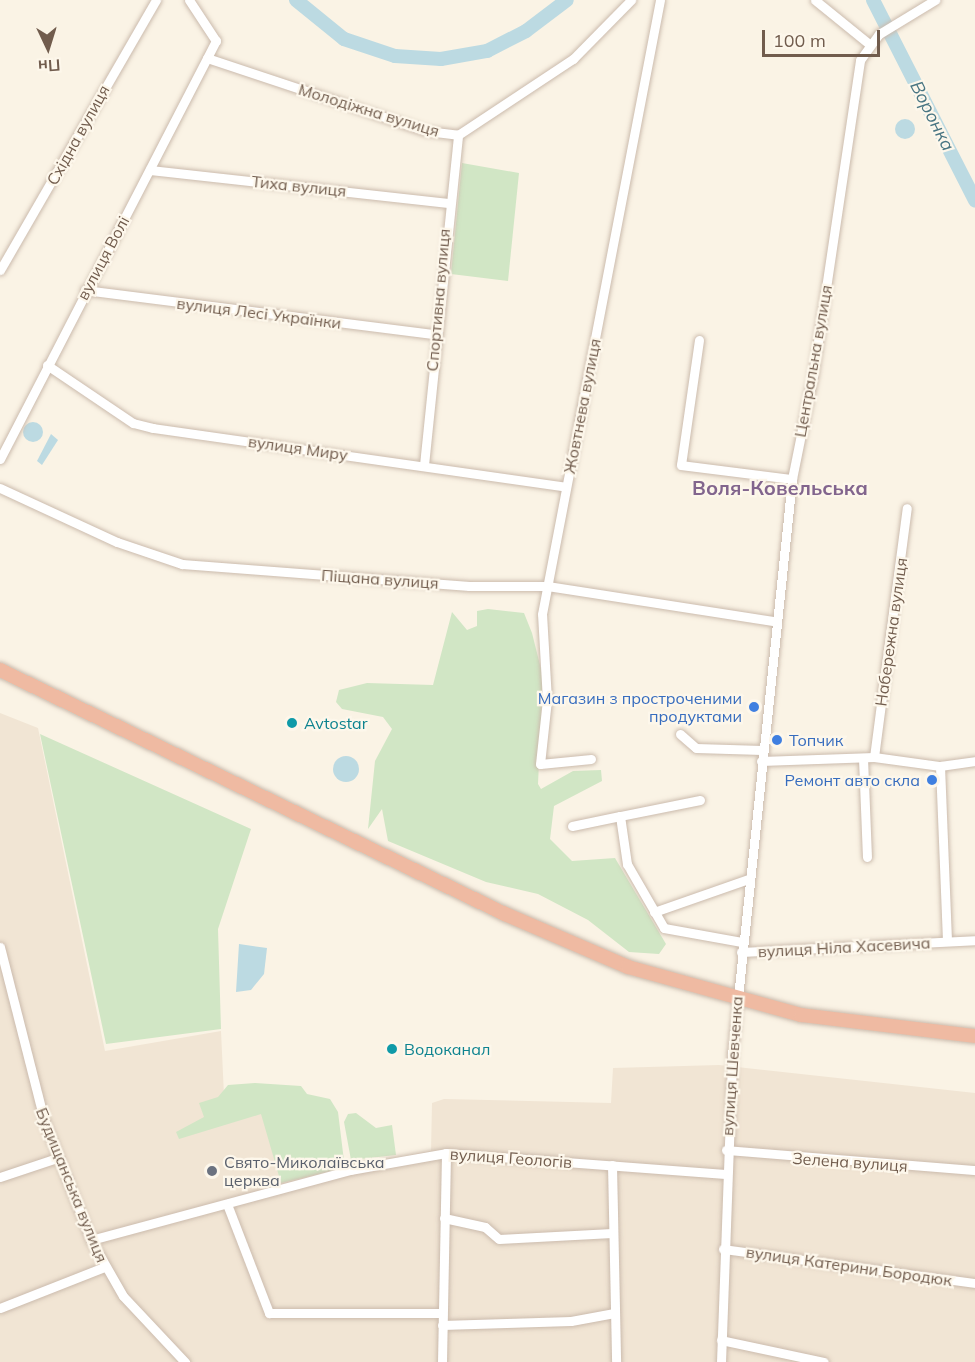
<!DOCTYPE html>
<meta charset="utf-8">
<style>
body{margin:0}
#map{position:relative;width:975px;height:1362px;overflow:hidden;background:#faf3e5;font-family:Mulish,sans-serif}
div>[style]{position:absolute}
.residential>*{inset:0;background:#f1e5d4}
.green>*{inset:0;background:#d1e6c5}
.water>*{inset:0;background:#bcdae2}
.round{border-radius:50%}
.river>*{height:14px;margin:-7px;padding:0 7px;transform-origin:7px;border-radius:7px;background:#bcdae2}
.roads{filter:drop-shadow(0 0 2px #cbbbad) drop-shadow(0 0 2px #cbbbad)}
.minor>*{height:9px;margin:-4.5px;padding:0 4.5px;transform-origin:4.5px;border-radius:4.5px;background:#fff}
.highway>*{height:14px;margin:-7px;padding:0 7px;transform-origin:7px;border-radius:7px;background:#efbaa2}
.dots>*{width:16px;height:16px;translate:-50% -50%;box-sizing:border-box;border:3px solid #fdf7eb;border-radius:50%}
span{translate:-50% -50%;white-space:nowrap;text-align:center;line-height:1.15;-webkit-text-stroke:4.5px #fdf7eb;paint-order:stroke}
.street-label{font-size:16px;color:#715c4d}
.shop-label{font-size:16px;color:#366cbe}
.right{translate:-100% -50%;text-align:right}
.left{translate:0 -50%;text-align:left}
.culture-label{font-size:16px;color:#0d838f}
.worship-label{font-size:16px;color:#5b616d}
.water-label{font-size:18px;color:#487582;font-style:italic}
.quarter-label{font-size:20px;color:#82658d;font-weight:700}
.north{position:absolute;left:18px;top:18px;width:60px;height:60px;-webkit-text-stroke:4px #fdf7eb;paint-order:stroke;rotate:176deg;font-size:16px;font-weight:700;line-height:24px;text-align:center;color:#715c4d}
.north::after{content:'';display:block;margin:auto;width:21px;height:27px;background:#715c4d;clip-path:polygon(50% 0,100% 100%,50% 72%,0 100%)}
.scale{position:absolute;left:762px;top:30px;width:118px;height:27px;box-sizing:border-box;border:3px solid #715c4d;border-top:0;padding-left:8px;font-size:18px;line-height:21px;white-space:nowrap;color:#715c4d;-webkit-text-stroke:4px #fdf7eb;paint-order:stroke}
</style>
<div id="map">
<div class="residential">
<i style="clip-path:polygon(0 713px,38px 728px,105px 1051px,221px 1031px,225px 1117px,264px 1105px,287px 1178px,431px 1151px,432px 1103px,444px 1099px,611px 1103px,613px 1068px,719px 1065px,975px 1093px,975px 1362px,0 1362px)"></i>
</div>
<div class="green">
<i style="clip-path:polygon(462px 163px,519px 173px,508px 281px,451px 274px)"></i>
<i style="clip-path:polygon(488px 609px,524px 613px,532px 633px,543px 677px,538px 784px,541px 789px,573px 771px,601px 770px,602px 781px,554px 806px,550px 839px,572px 861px,615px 858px,666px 944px,659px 954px,629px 952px,588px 920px,538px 894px,486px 882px,388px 841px,382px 809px,368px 829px,375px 761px,392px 729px,383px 717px,342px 709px,336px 702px,339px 690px,367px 683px,433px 685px,452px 612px,467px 630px,477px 626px,477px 611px)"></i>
<i style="clip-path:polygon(40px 734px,251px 829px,218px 929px,221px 1029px,106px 1044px)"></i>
<i style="clip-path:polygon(255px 1083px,301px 1086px,307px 1094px,330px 1099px,338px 1112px,344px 1161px,339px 1169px,281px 1183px,261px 1114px,179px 1139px,176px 1132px,204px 1117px,199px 1103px,218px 1097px,228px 1085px)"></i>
<i style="clip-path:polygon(356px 1113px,376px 1128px,392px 1125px,396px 1155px,351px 1160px,344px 1122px,348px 1114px)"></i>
</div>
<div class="water">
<i class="round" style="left:895px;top:119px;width:20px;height:20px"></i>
<i class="round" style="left:23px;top:422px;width:20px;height:20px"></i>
<i style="clip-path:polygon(51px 434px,58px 440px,42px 465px,37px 461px)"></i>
<i class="round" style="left:333px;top:756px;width:26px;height:26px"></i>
<i style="clip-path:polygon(239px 944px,267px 948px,264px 974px,251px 990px,236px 992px)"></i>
</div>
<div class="river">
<i style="left:296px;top:0;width:62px;rotate:39.1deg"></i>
<i style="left:344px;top:39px;width:54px;rotate:18.4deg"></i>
<i style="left:395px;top:56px;width:46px;rotate:3.7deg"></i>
<i style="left:441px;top:59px;width:47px;rotate:-9.9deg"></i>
<i style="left:487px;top:51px;width:44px;rotate:-27.1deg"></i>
<i style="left:526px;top:31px;width:51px;rotate:-37.1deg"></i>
<i style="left:873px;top:0;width:225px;rotate:63deg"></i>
</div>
<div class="roads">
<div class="minor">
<i style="left:815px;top:0;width:68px;rotate:39.1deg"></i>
<i style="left:207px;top:58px;width:232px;rotate:18.4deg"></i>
<i style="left:427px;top:131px;width:31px;rotate:7deg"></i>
<i style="left:458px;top:135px;width:138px;rotate:-33.5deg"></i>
<i style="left:573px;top:59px;width:83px;rotate:-45.5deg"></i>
<i style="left:150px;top:170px;width:300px;rotate:6.3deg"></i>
<i style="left:0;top:270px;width:312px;rotate:-60deg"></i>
<i style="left:85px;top:290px;width:352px;rotate:7.2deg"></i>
<i style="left:699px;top:340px;width:126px;rotate:98.2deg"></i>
<i style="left:681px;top:465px;width:112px;rotate:7.2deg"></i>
<i style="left:47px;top:365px;width:104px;rotate:34deg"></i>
<i style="left:133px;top:423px;width:21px;rotate:14deg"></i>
<i style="left:153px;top:428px;width:417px;rotate:8.1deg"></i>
<i style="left:0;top:459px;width:471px;rotate:-62.7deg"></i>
<i style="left:216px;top:41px;width:49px;rotate:-123.4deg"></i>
<i style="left:424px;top:465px;width:332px;rotate:-84.1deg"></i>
<i style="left:0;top:488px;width:129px;rotate:24.8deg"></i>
<i style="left:117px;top:542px;width:69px;rotate:18.7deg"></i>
<i style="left:182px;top:564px;width:288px;rotate:4.4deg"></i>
<i style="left:469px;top:586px;width:78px"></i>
<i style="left:547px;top:586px;width:229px;rotate:8.8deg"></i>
<i style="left:680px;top:734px;width:21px;rotate:41deg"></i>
<i style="left:696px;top:748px;width:66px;rotate:1.7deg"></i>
<i style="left:874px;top:757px;width:251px;rotate:-82.5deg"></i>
<i style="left:863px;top:758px;width:99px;rotate:87.7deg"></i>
<i style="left:591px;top:759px;width:51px;rotate:174.4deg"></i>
<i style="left:540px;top:764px;width:64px;rotate:-83.8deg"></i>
<i style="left:547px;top:700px;width:86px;rotate:-93.3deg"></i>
<i style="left:542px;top:614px;width:625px;rotate:-79.12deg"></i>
<i style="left:761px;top:761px;width:113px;rotate:-2deg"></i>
<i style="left:874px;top:757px;width:67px;rotate:7.8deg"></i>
<i style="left:940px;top:766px;width:35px;rotate:-8deg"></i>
<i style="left:940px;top:766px;width:175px;rotate:87.7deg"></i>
<i style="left:700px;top:800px;width:82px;rotate:168.7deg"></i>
<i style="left:620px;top:816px;width:49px;rotate:81.7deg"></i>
<i style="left:627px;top:864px;width:74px;rotate:60deg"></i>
<i style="left:664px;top:928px;width:79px;rotate:10.2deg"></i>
<i style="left:572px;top:826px;width:49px;rotate:-11.8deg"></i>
<i style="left:654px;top:912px;width:100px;rotate:-19.3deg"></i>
<i style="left:0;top:947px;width:179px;rotate:75.7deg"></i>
<i style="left:44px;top:1120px;width:129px;rotate:68.6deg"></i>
<i style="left:91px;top:1240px;width:64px;rotate:60.3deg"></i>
<i style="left:123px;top:1296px;width:91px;rotate:46.8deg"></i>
<i style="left:741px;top:952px;width:234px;rotate:-2.9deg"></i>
<i style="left:726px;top:1150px;width:250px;rotate:4.6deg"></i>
<i style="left:612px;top:1165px;width:197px;rotate:88.8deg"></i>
<i style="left:0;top:1177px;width:60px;rotate:-18.4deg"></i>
<i style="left:227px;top:1204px;width:117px;rotate:68.9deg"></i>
<i style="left:269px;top:1313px;width:173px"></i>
<i style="left:444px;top:1218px;width:42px;rotate:12.4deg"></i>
<i style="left:485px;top:1227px;width:18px;rotate:41deg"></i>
<i style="left:499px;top:1239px;width:113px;rotate:-3deg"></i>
<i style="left:91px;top:1240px;width:268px;rotate:-15.1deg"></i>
<i style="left:350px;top:1170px;width:97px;rotate:-10deg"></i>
<i style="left:446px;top:1153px;width:280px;rotate:4.3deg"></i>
<i style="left:723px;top:1249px;width:254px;rotate:7.7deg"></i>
<i style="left:0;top:1308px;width:112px;rotate:-21.5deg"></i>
<i style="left:442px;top:1325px;width:129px;rotate:-1.8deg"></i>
<i style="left:571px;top:1321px;width:44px;rotate:-10.5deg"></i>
<i style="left:721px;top:1340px;width:105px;rotate:12.1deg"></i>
<i style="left:442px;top:1362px;width:209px;rotate:-88.9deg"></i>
<i style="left:721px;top:1362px;width:307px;rotate:-87.9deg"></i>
<i style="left:732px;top:1055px;width:579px;rotate:-84.05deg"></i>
<i style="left:792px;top:479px;width:106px;rotate:-78.6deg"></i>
<i style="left:813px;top:375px;width:318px;rotate:-81.5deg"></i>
<i style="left:860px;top:60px;width:32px;rotate:-54deg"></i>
<i style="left:879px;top:34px;width:66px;rotate:-31.3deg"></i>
</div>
<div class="highway">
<i style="left:0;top:670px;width:561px;rotate:25.79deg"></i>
<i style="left:505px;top:914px;width:134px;rotate:23.3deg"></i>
<i style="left:628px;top:967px;width:180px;rotate:15.5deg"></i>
<i style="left:801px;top:1015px;width:175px;rotate:6.9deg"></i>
</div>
</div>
<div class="dots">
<i style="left:754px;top:707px;background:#3f7fe0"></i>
<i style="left:292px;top:723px;background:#0f9aa8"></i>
<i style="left:777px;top:740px;background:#3f7fe0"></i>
<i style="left:932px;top:780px;background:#3f7fe0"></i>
<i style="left:392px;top:1049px;background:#0f9aa8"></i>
<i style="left:212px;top:1171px;background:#6b7280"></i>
</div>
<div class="street-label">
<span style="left:369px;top:110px;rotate:17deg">Молодіжна вулиця</span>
<span style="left:78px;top:135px;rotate:-61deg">Східна вулиця</span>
<span style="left:299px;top:186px;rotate:6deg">Тиха вулиця</span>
<span style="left:103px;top:258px;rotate:-62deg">вулиця Волі</span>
<span style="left:438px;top:300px;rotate:-85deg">Спортивна вулиця</span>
<span style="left:259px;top:313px;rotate:7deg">вулиця Лесі Українки</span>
<span style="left:813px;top:361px;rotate:-80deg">Центральна вулиця</span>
<span style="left:582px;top:406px;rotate:-79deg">Жовтнева вулиця</span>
<span style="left:298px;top:448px;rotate:8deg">вулиця Миру</span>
<span style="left:380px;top:579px;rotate:4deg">Піщана вулиця</span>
<span style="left:891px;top:632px;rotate:-82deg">Набережна вулиця</span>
<span style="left:844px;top:947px;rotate:-3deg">вулиця Ніла Хасевича</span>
<span style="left:732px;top:1066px;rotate:-86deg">вулиця Шевченка</span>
<span style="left:511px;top:1158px;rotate:4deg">вулиця Геологів</span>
<span style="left:850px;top:1162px;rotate:4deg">Зелена вулиця</span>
<span style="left:72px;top:1185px;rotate:68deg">Будищанська вулиця</span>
<span style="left:849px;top:1266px;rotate:8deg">вулиця Катерини Бородюк</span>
</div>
<div class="shop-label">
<span class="right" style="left:742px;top:707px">Магазин з простроченими<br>продуктами</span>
<span class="left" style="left:789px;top:740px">Топчик</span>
<span class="right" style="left:920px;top:780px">Ремонт авто скла</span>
</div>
<div class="culture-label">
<span class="left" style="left:304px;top:723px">Avtostar</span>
<span class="left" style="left:404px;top:1049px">Водоканал</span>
</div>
<div class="worship-label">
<span class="left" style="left:224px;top:1171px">Свято-Миколаївська<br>церква</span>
</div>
<div class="water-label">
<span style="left:932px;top:116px;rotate:63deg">Воронка</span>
</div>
<div class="quarter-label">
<span style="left:780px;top:487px">Воля-Ковельська</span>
</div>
<div class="north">Пн</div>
<div class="scale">100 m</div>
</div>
